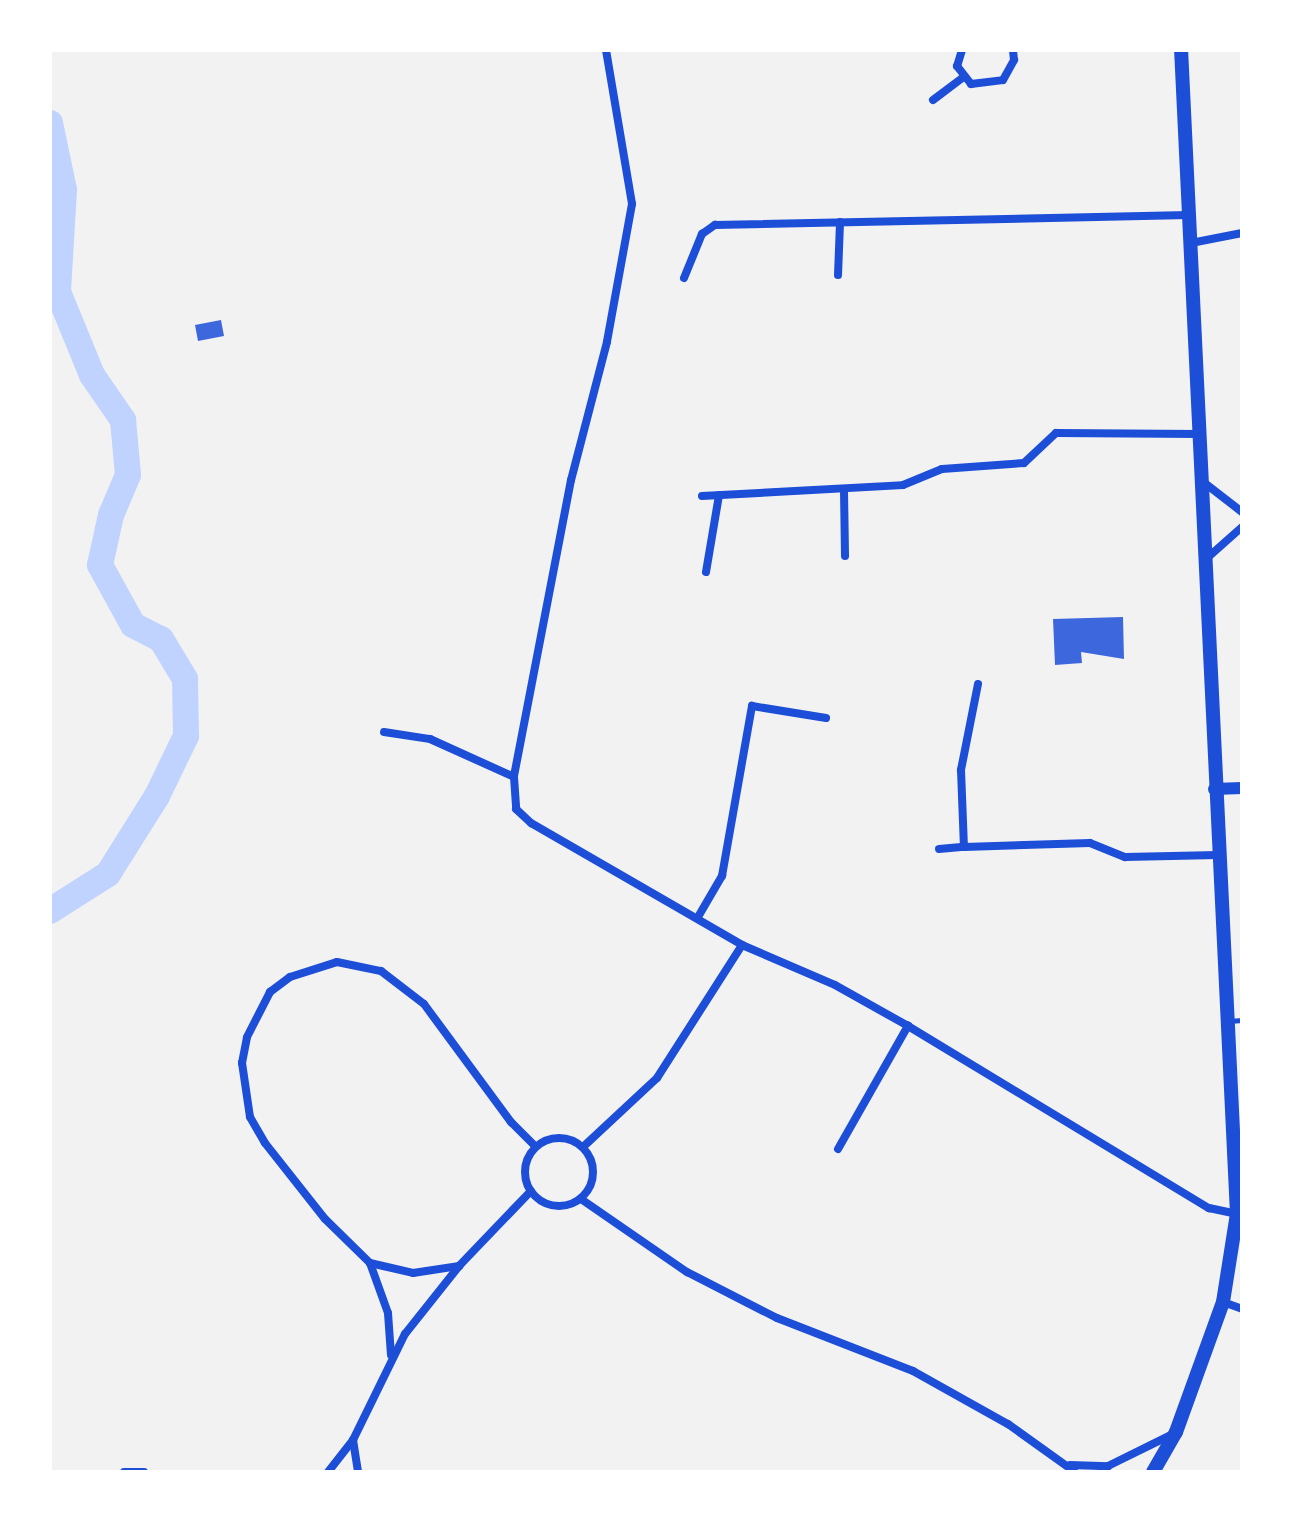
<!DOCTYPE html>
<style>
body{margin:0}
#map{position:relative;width:1292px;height:1522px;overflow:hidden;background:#f2f2f2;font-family:Karla,sans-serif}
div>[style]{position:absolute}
.river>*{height:26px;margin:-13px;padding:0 13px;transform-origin:13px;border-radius:13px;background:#bfd3fe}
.building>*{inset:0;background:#3d67dc}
.service>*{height:5px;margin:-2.5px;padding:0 2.5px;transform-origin:2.5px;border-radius:2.5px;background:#1d4ed8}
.minor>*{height:8px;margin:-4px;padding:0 4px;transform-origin:4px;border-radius:4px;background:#1d4ed8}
.minor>.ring{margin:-4px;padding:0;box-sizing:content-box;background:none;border:8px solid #1d4ed8;border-radius:50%}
.tertiary>*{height:12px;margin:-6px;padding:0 6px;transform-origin:6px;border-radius:6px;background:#1d4ed8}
.primary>*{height:14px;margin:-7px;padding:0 7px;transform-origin:7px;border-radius:7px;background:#1d4ed8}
span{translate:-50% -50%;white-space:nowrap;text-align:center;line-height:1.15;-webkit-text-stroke:6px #fff;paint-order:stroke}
.frame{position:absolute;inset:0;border:52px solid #fff;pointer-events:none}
</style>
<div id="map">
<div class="river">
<i style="left:50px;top:123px;width:68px;rotate:78.2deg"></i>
<i style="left:64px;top:190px;width:102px;rotate:93.4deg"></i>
<i style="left:58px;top:292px;width:90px;rotate:67.7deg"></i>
<i style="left:92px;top:375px;width:55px;rotate:55.4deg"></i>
<i style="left:123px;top:420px;width:55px;rotate:84.8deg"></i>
<i style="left:128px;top:475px;width:43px;rotate:113deg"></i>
<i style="left:111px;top:515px;width:51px;rotate:102.4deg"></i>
<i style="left:100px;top:565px;width:68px;rotate:61.2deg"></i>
<i style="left:133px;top:625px;width:31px;rotate:27deg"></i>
<i style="left:161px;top:639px;width:47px;rotate:59deg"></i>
<i style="left:185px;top:679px;width:57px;rotate:89deg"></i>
<i style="left:186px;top:736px;width:67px;rotate:115.8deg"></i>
<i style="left:157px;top:796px;width:92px;rotate:122.1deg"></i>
<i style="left:108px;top:874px;width:69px;rotate:147.5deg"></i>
</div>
<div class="building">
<i style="clip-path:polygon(221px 320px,224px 336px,198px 341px,195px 325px)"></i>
<i style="clip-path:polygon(1123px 617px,1124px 659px,1081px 652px,1082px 663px,1055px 665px,1053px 619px)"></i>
</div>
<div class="service">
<i style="left:1229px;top:1021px;width:13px;rotate:-4deg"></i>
</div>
<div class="minor">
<i style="left:606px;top:50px;width:156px;rotate:80.4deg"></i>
<i style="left:632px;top:204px;width:140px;rotate:100.3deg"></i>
<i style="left:607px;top:342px;width:143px;rotate:104.6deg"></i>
<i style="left:571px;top:480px;width:302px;rotate:100.9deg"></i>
<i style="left:514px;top:777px;width:32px;rotate:86deg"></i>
<i style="left:516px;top:809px;width:21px;rotate:43deg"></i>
<i style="left:531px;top:823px;width:244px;rotate:30deg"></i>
<i style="left:742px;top:945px;width:101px;rotate:23.3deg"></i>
<i style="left:835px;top:985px;width:84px;rotate:29.3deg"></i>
<i style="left:908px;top:1026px;width:352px;rotate:31.2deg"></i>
<i style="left:1209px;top:1208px;width:29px;rotate:12deg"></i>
<i style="left:962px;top:50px;width:17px;rotate:107deg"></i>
<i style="left:957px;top:66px;width:23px;rotate:52deg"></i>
<i style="left:971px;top:84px;width:32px;rotate:-7deg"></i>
<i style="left:1003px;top:80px;width:23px;rotate:-61deg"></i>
<i style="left:1014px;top:60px;width:10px;rotate:-96deg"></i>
<i style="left:933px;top:100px;width:36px;rotate:-37deg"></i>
<i style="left:1191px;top:243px;width:52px;rotate:-11.1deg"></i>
<i style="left:838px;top:275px;width:53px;rotate:-87.8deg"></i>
<i style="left:684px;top:278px;width:48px;rotate:-67.8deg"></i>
<i style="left:702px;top:234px;width:16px;rotate:-35deg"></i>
<i style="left:715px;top:225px;width:474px;rotate:-1.2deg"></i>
<i style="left:1202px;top:481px;width:51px;rotate:37.8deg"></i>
<i style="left:844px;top:491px;width:65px;rotate:89.1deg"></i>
<i style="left:702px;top:496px;width:201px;rotate:-3.1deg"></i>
<i style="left:903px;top:485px;width:42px;rotate:-22.3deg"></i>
<i style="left:942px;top:469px;width:82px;rotate:-4.2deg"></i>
<i style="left:1024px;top:463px;width:44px;rotate:-43.2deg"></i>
<i style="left:1056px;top:433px;width:143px;rotate:0.4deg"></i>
<i style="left:1206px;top:559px;width:48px;rotate:-41.6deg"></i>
<i style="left:706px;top:572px;width:78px;rotate:-80.4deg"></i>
<i style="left:978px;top:684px;width:88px;rotate:101.2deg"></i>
<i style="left:961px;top:770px;width:77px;rotate:87.8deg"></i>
<i style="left:964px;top:847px;width:126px;rotate:-1.8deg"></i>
<i style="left:1090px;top:843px;width:38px;rotate:22deg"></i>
<i style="left:1125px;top:857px;width:93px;rotate:-1.2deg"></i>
<i style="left:384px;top:732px;width:47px;rotate:8.7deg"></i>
<i style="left:430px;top:739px;width:92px;rotate:24.3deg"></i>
<i style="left:939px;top:849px;width:25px;rotate:-5deg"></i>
<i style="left:698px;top:917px;width:48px;rotate:-59.7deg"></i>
<i style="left:722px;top:876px;width:173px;rotate:-80deg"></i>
<i style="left:752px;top:706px;width:75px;rotate:9.2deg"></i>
<i class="ring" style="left:525px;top:1138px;width:60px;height:60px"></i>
<i style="left:583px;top:1147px;width:101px;rotate:-43deg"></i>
<i style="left:657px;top:1078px;width:158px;rotate:-57.4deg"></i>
<i style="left:838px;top:1149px;width:142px;rotate:-60.4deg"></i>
<i style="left:581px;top:1199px;width:129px;rotate:34.6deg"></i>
<i style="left:687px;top:1272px;width:101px;rotate:27.1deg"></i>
<i style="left:777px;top:1318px;width:146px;rotate:21.3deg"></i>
<i style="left:913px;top:1371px;width:109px;rotate:29.2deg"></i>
<i style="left:1008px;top:1424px;width:82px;rotate:35.6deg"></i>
<i style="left:370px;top:1263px;width:44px;rotate:13.1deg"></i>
<i style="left:413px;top:1273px;width:47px;rotate:-8.7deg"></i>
<i style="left:1223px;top:1302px;width:20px;rotate:20deg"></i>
<i style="left:391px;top:1355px;width:42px;rotate:-94.1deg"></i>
<i style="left:388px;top:1313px;width:53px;rotate:-109.8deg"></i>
<i style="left:370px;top:1263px;width:63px;rotate:-135.6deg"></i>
<i style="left:325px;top:1219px;width:97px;rotate:-128.3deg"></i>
<i style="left:265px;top:1143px;width:30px;rotate:-120deg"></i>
<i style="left:250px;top:1117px;width:55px;rotate:-98.4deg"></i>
<i style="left:242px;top:1063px;width:26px;rotate:-79deg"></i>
<i style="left:247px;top:1037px;width:51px;rotate:-62.9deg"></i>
<i style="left:270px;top:992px;width:25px;rotate:-37deg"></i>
<i style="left:290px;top:977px;width:49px;rotate:-17.7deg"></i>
<i style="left:337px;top:962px;width:45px;rotate:11.6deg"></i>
<i style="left:381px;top:971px;width:54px;rotate:37.5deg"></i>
<i style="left:424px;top:1004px;width:147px;rotate:53.6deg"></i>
<i style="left:511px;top:1122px;width:35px;rotate:45deg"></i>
<i style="left:353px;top:1440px;width:32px;rotate:81deg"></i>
<i style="left:1070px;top:1465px;width:38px;rotate:2deg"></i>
<i style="left:1108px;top:1466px;width:72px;rotate:-26.2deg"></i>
<i style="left:124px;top:1472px;width:20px"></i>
<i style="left:328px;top:1472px;width:41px;rotate:-52deg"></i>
<i style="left:353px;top:1440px;width:118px;rotate:-63.9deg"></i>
<i style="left:405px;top:1334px;width:87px;rotate:-51.5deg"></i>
<i style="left:459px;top:1266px;width:104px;rotate:-46.2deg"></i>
</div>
<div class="tertiary">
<i style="left:1214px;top:789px;width:28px;rotate:-2deg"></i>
</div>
<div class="primary">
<i style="left:1153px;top:1472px;width:46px;rotate:-60.1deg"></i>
<i style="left:1176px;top:1432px;width:138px;rotate:-70.1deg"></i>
<i style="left:1223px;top:1302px;width:89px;rotate:-81deg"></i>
<i style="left:1237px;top:1214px;width:1165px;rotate:-92.75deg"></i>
</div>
<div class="frame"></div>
</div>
